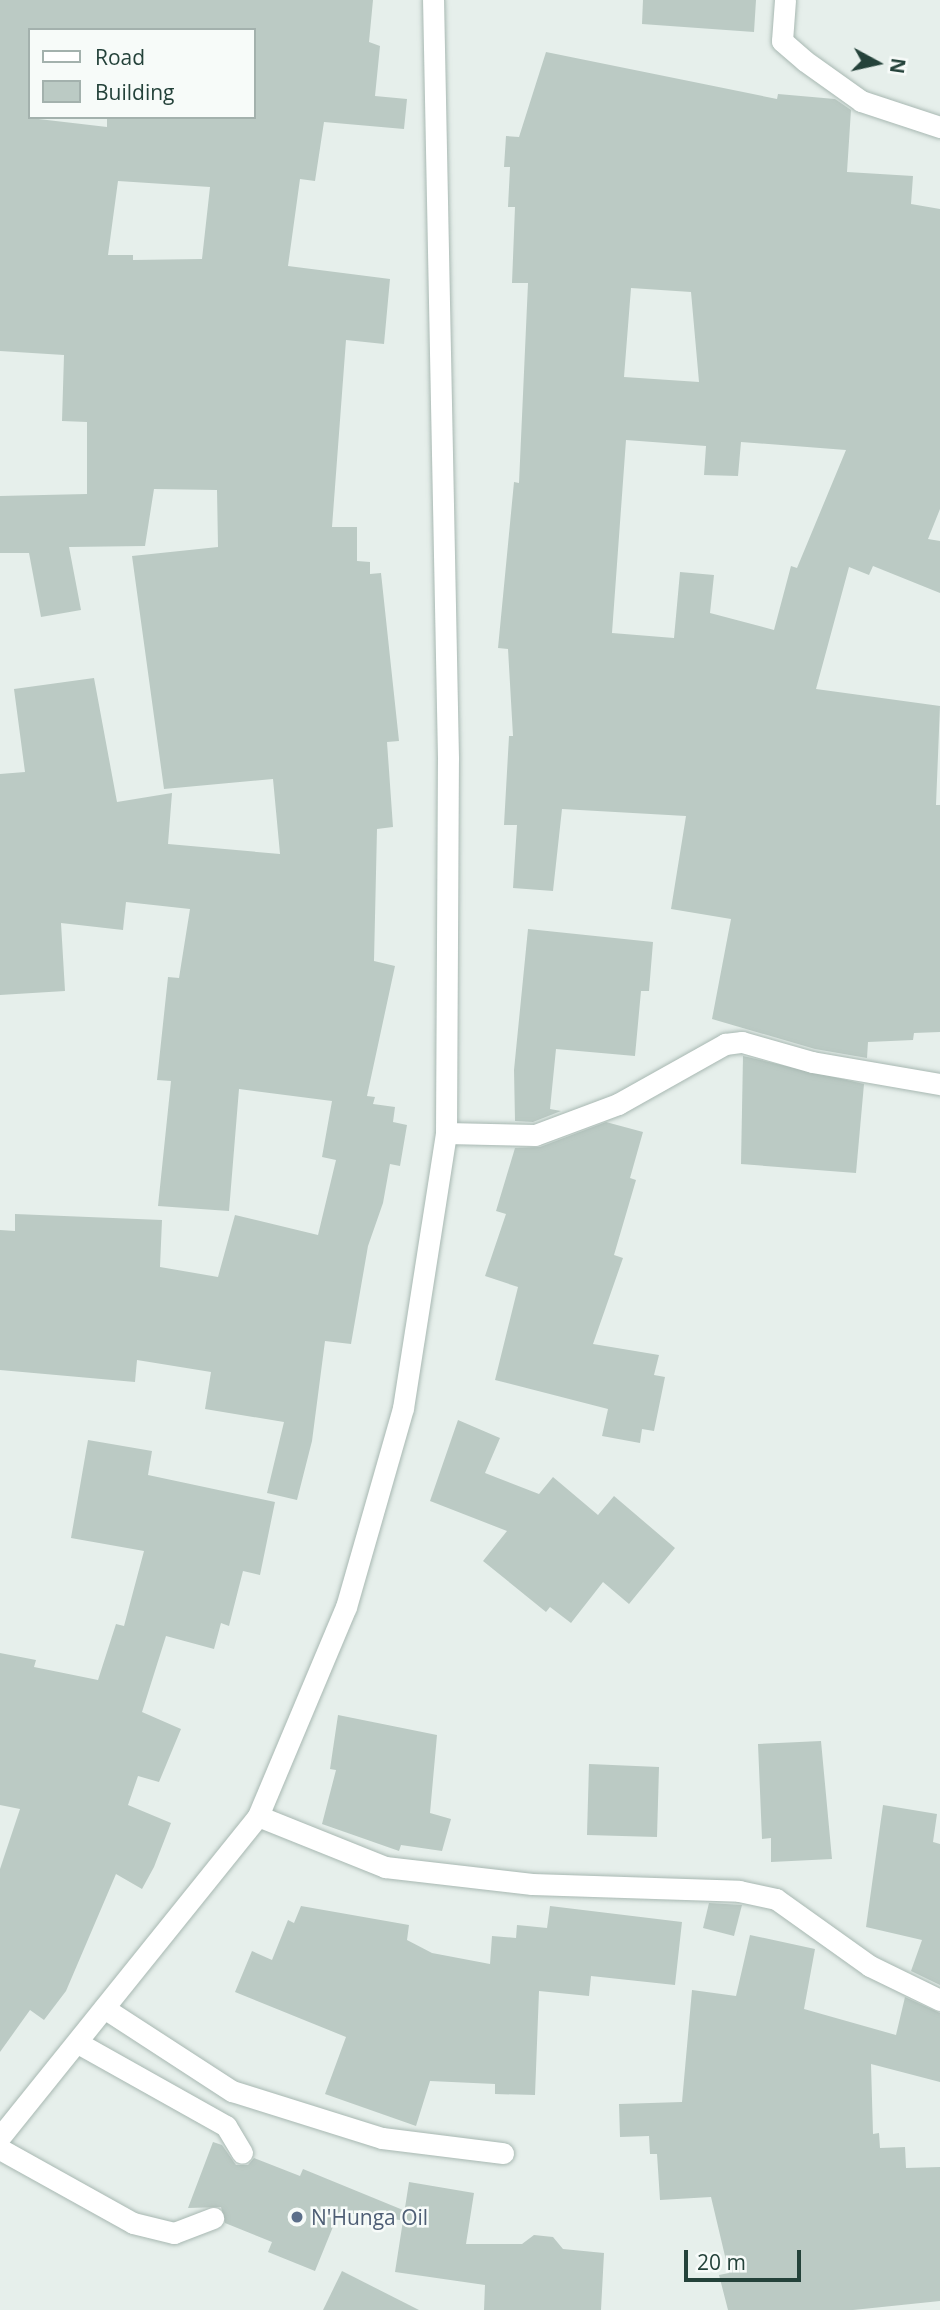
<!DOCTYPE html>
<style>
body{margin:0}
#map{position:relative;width:940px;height:2310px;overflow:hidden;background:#e6efeb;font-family:"Open Sans",sans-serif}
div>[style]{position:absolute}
.building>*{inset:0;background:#bbcac4}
.roads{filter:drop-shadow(0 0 2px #a8b8b2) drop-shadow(0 0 2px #a8b8b2)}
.service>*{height:21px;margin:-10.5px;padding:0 10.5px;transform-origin:10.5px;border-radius:10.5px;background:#fff}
.minor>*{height:21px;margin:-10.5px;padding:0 10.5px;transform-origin:10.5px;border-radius:10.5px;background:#fff}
.secondary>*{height:21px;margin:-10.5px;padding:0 10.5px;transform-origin:10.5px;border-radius:10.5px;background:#fff}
.dots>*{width:19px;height:19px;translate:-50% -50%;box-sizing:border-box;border:4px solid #f7fbf9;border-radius:50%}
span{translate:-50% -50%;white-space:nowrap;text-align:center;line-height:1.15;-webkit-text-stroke:5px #f7fbf9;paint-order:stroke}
.service-label{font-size:21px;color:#4e5e75}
.left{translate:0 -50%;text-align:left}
.legend{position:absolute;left:28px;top:28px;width:228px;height:91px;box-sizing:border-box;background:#f7fbf9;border:2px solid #a3b1ad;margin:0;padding:9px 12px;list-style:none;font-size:21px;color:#24423a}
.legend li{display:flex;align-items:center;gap:14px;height:35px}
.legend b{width:35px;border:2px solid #a3b1ad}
.north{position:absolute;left:842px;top:28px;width:70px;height:70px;-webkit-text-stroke:5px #f7fbf9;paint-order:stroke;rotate:98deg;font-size:19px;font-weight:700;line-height:28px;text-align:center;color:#24423a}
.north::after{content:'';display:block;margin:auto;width:24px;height:32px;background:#24423a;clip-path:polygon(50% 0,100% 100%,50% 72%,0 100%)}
.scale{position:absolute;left:684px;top:2250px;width:117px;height:32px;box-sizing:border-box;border:4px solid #24423a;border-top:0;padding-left:9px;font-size:21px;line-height:24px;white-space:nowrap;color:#24423a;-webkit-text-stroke:5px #f7fbf9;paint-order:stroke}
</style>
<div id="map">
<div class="building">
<i style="clip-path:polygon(evenodd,0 0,373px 0,369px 42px,380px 46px,375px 96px,407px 99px,404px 129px,324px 122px,315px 181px,300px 179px,288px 266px,390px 279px,384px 344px,346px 340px,332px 527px,357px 527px,357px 561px,370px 562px,370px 574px,381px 573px,399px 741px,387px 742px,393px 827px,377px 829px,374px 961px,395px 966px,367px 1096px,375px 1097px,373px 1104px,395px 1107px,393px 1122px,407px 1125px,400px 1166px,390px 1164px,383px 1203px,368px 1246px,351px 1344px,325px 1341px,312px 1441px,297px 1500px,267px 1493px,284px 1422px,205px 1409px,211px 1372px,137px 1360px,135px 1382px,0 1370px,0 1230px,15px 1231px,15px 1214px,162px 1220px,160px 1267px,218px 1277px,235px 1215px,318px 1235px,336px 1160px,322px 1157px,332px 1101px,239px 1089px,229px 1211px,158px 1206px,171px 1081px,157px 1080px,168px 977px,179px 978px,190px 909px,126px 902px,123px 930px,61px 923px,65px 991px,0 995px,0 774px,25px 772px,14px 689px,94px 678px,117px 802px,172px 793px,168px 844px,280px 854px,273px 779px,164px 789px,132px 556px,218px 547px,217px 490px,154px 489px,145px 546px,69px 547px,81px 610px,41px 617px,29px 553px,0 553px,0 496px,87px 494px,87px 422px,62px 421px,64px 355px,0 351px,0 0,30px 30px,254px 30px,254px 117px,107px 117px,107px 127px,30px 118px,30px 30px,0 0,118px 181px,210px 187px,202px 259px,133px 260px,133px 255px,108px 255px,118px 181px)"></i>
<i style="clip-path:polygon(643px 0,756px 0,754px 32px,642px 24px)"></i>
<i style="clip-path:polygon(evenodd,546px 52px,777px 99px,778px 94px,835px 99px,851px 110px,847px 172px,913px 176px,911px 204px,940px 209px,940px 509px,928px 539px,940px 541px,940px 593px,873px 566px,869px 575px,849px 567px,816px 689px,940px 706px,936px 805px,940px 805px,940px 1032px,914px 1033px,913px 1040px,868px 1042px,867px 1058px,815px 1049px,712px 1019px,731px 919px,671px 909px,686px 816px,562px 809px,553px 891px,513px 888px,517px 825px,504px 825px,509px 736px,513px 736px,508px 649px,498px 648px,514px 482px,519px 483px,528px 283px,512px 283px,515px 207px,508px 207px,510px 167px,504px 167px,506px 136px,519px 137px,546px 52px,631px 288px,691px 292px,699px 382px,624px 377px,631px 288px,546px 52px,626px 440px,706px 446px,704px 475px,738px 476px,741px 442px,846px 450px,797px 568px,791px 566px,774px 630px,710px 613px,714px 575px,680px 572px,674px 638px,612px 633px,626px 440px)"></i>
<i style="clip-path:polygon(528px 929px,653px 942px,649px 991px,641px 991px,635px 1056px,556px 1049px,550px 1109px,561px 1111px,533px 1122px,515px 1121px,514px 1070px)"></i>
<i style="clip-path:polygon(743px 1056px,864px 1084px,856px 1173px,741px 1164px)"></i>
<i style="clip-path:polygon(606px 1122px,643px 1132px,630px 1178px,636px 1180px,614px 1255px,623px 1258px,593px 1344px,659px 1355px,654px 1375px,665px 1377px,654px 1431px,642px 1429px,640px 1443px,602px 1436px,608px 1409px,495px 1380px,518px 1287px,485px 1276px,506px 1214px,496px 1211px,515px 1148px,540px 1147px)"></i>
<i style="clip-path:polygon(458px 1420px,500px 1438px,485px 1473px,539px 1494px,553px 1477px,598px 1515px,614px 1496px,675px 1548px,629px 1604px,603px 1582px,571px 1623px,550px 1607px,546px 1612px,483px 1561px,507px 1531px,430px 1501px)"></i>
<i style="clip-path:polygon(88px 1440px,152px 1451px,148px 1475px,275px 1502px,260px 1575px,243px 1571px,229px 1626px,221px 1623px,214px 1649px,166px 1636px,142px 1712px,181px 1729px,159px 1782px,138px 1776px,128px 1805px,171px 1823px,154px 1867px,142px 1889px,116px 1874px,66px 1991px,44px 2020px,30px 2010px,0 2052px,0 1869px,20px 1809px,0 1805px,0 1653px,36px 1660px,34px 1667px,98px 1680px,116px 1624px,124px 1626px,144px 1551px,71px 1538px)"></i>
<i style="clip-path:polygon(338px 1715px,437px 1735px,430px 1813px,451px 1819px,442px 1851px,401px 1845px,399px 1851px,322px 1824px,336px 1770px,330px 1769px)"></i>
<i style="clip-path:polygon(821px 1741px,832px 1859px,771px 1862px,771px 1838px,762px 1839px,758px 1744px)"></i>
<i style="clip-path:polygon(589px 1764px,659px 1767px,657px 1837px,587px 1835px)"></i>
<i style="clip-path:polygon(883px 1805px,937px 1814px,933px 1842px,940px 1844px,940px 1985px,911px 1971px,922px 1940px,866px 1927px)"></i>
<i style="clip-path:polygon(709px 1903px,742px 1905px,734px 1936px,703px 1928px)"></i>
<i style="clip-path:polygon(301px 1906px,409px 1925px,407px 1940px,432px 1953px,490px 1964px,492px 1936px,516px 1938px,517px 1925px,547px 1928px,550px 1906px,682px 1922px,675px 1985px,591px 1976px,589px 1996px,539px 1991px,535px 2095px,495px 2094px,495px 2084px,430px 2081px,416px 2126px,325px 2094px,346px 2037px,235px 1992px,252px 1951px,272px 1960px,288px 1920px,294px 1923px)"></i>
<i style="clip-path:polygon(750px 1935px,815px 1949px,804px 2009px,896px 2035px,905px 1997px,940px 2013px,940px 2082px,871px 2064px,873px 2134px,879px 2133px,880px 2148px,905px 2147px,906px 2168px,940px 2167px,940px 2301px,853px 2310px,728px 2310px,719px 2275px,729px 2273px,711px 2197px,660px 2200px,657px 2154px,650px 2154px,649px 2136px,620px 2137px,619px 2104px,682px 2102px,692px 1990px,736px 1996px)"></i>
<i style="clip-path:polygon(213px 2142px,222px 2145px,236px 2165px,248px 2165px,254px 2158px,300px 2176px,303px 2169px,403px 2210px,400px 2220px,339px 2212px,315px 2271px,268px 2252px,272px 2242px,225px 2223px,221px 2207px,188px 2208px)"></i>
<i style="clip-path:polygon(409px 2182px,474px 2193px,466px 2244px,522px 2244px,534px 2235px,553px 2237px,563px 2249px,604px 2253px,601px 2310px,484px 2310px,485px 2285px,395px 2272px)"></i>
<i style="clip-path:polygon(342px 2271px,419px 2310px,323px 2310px)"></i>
</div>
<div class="roads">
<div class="service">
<i style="left:78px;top:2043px;width:170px;rotate:29.3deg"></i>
<i style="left:226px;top:2126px;width:31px;rotate:59deg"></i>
<i style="left:0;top:2149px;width:152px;rotate:29.1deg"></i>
<i style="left:133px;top:2223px;width:42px;rotate:13.7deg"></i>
<i style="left:174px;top:2233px;width:42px;rotate:-21deg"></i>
</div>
<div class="minor">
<i style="left:785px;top:0;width:41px;rotate:94.2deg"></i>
<i style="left:782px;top:41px;width:30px;rotate:41deg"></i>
<i style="left:805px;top:61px;width:69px;rotate:35.5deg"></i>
<i style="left:861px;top:101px;width:83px;rotate:18.2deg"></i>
<i style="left:446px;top:1133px;width:89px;rotate:1.3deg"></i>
<i style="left:535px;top:1135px;width:89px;rotate:-20.5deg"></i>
<i style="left:618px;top:1104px;width:123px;rotate:-29.3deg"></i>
<i style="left:725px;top:1044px;width:17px;rotate:-7deg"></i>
<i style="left:742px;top:1042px;width:73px;rotate:15.9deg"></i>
<i style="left:812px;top:1062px;width:130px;rotate:9.8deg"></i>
<i style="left:258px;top:1816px;width:137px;rotate:21.9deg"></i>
<i style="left:385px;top:1867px;width:148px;rotate:6.6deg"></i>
<i style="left:532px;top:1884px;width:207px;rotate:1.9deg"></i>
<i style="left:739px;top:1891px;width:38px;rotate:12deg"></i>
<i style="left:776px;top:1899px;width:115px;rotate:35.5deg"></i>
<i style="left:870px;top:1966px;width:78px;rotate:25.9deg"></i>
<i style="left:104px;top:2008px;width:153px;rotate:33deg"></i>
<i style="left:232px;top:2091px;width:157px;rotate:17.4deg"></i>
<i style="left:382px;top:2138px;width:122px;rotate:7.1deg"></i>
</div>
<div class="secondary">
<i style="left:0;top:2137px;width:412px;rotate:-51.2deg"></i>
<i style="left:258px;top:1816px;width:227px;rotate:-67.2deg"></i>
<i style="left:346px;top:1607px;width:207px;rotate:-74deg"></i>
<i style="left:403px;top:1408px;width:278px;rotate:-81.1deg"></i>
<i style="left:446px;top:1133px;width:375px;rotate:-89.7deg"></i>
<i style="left:448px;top:758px;width:758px;rotate:-91.13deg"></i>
</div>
</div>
<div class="dots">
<i style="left:297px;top:2217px;background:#5c6f8a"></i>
</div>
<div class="service-label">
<span class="left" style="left:311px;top:2217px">N'Hunga Oil</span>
</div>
<ul class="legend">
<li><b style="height:9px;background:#fff"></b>Road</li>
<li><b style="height:19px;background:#bbcac4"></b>Building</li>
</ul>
<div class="north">N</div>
<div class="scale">20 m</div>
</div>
